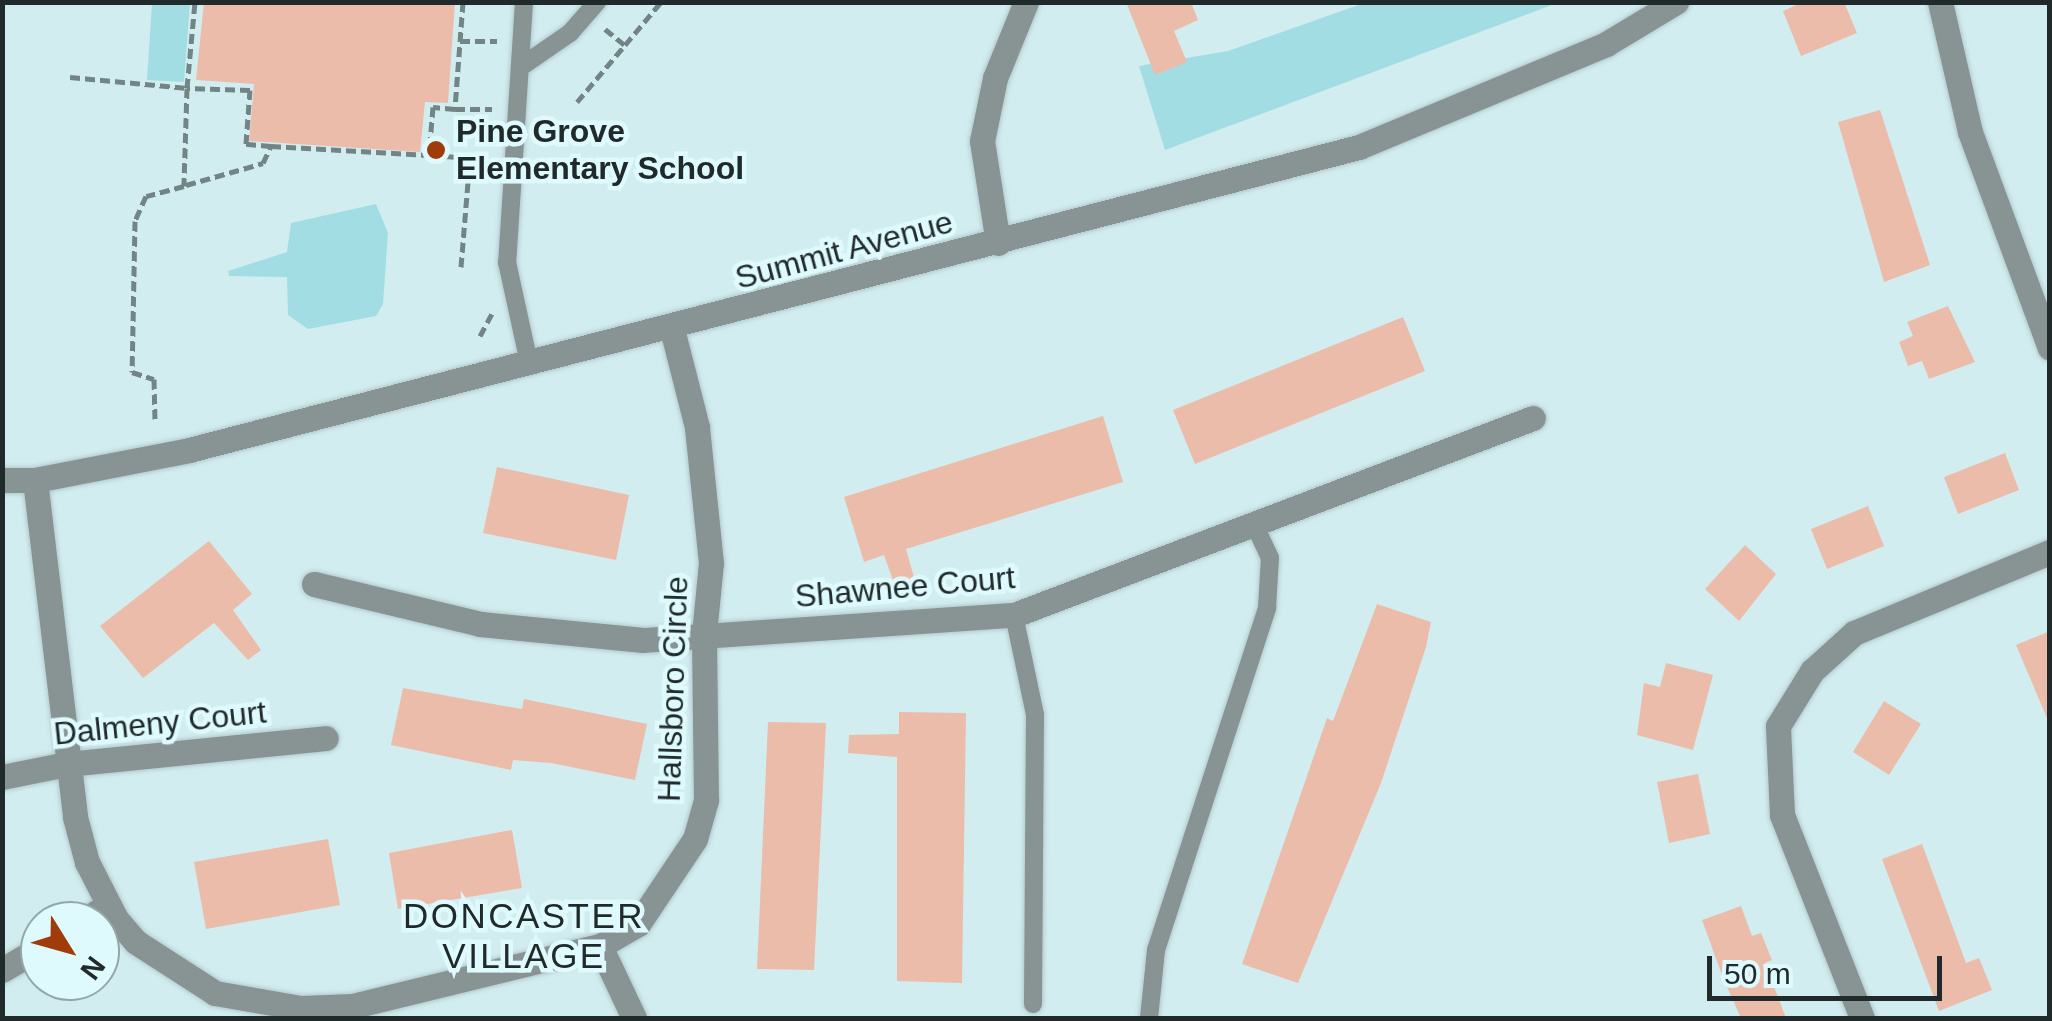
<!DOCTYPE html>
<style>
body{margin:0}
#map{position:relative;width:2052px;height:1021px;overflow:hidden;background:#d2edf0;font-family:Helvetica,sans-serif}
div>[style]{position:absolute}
.green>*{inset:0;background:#a2dde3}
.building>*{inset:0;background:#ecbcab}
.path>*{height:5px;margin-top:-2.5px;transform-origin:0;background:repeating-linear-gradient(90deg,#728486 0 10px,transparent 0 15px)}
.roads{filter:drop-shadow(0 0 2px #b2cacd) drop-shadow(0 0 2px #b2cacd)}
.service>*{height:18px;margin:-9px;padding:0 9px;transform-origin:9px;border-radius:9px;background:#889394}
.minor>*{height:25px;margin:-12.5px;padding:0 12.5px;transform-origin:12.5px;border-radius:12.5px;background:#889394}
.tertiary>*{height:25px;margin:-12.5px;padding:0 12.5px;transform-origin:12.5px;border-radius:12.5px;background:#889394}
.dots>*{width:28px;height:28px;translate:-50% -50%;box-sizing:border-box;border:5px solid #dffafd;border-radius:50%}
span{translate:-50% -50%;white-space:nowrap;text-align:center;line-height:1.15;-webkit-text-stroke:9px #dffafd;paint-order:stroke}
.poi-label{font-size:32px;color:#202a2b;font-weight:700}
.left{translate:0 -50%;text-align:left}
.street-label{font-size:32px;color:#202a2b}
.neighbourhood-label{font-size:35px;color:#202a2b;letter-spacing:2.5px}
.frame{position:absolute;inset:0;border:5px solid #202a2b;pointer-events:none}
.north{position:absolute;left:20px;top:901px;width:100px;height:100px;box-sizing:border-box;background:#dffafd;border:2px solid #93a7a9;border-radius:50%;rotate:127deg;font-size:28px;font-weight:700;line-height:40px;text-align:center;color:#202a2b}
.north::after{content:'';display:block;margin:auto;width:35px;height:45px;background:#a03c0a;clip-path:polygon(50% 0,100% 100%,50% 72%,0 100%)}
.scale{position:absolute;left:1707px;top:956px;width:235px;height:45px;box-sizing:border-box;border:5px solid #202a2b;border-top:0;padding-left:12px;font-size:30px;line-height:35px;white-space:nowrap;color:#202a2b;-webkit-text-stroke:8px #dffafd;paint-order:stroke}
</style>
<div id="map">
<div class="green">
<i style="clip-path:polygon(152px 3px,190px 3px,184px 82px,147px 80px)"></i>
<i style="clip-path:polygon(1364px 3px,1557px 3px,1165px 150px,1139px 66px,1228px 51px)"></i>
<i style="clip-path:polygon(376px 204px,388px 233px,383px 304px,376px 316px,308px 329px,288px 315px,287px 277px,229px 276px,228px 271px,287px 252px,291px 223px)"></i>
</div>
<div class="building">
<i style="clip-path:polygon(204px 2px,455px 2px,448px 103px,425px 102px,420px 152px,249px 141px,254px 84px,196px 80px)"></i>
<i style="clip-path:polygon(1126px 2px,1191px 2px,1198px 20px,1174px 31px,1187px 62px,1155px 75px)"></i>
<i style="clip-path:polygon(1803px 2px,1844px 2px,1857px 33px,1801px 56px,1783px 11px)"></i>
<i style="clip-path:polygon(1880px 110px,1930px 265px,1884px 282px,1838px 122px)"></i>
<i style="clip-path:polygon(1948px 306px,1975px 362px,1929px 379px,1922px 361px,1908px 366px,1899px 342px,1913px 336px,1907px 322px)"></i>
<i style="clip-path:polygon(1403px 317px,1425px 371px,1195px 464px,1173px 410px)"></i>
<i style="clip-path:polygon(1103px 416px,1123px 482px,906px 549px,919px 595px,900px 600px,884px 555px,864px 562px,844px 497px)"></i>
<i style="clip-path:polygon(2005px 453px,2019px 490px,1958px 514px,1944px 477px)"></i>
<i style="clip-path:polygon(497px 467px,629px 495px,616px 560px,483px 533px)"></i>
<i style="clip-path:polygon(1868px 506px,1884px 546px,1827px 569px,1811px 529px)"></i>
<i style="clip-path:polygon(209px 541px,252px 594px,233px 610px,261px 650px,248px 660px,214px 623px,143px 678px,100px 626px)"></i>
<i style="clip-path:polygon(1745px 545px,1776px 574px,1739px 621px,1705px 589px)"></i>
<i style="clip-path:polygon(1377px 604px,1431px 622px,1426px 647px,1381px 783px,1298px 983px,1242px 964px,1327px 718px,1333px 721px)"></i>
<i style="clip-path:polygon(2050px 631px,2050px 723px,2049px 723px,2016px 645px)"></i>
<i style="clip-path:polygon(1666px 663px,1713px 675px,1693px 750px,1637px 735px,1644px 683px,1660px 687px)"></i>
<i style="clip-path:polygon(403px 688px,522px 709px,524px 699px,647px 724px,635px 780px,551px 763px,513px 760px,511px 770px,391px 745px)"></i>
<i style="clip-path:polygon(1884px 701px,1921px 724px,1889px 775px,1853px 752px)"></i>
<i style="clip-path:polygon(899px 712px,966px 713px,962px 983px,897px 981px,897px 757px,848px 753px,849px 735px,899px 734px)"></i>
<i style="clip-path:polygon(768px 722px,826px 723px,814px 970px,757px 969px)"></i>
<i style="clip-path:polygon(1698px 774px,1710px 834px,1669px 843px,1657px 782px)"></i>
<i style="clip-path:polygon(512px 830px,522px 888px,398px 909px,389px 853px)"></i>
<i style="clip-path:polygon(328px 839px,340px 905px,206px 929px,194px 862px)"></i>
<i style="clip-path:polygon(1922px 844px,1966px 963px,1979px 958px,1992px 990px,1939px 1011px,1882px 859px)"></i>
<i style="clip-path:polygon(1741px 906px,1752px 936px,1761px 933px,1772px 960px,1765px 963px,1786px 1018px,1741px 1018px,1723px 978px,1702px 920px)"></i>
</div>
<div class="path">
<i style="left:463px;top:2px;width:107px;rotate:94.3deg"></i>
<i style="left:455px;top:109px;width:22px;rotate:-175deg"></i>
<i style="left:433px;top:107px;width:48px;rotate:94.8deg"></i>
<i style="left:429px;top:155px;width:60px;rotate:3.8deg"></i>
<i style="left:605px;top:29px;width:26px;rotate:39deg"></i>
<i style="left:625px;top:45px;width:56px;rotate:-50.1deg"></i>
<i style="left:460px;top:41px;width:37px"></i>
<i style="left:70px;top:77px;width:118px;rotate:5.4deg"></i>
<i style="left:187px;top:88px;width:98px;rotate:91.8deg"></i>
<i style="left:184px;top:186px;width:39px;rotate:165deg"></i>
<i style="left:146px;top:196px;width:27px;rotate:114deg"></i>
<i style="left:135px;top:221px;width:151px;rotate:91.1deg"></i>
<i style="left:132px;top:372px;width:23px;rotate:18deg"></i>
<i style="left:154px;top:379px;width:40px;rotate:88.6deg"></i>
<i style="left:577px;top:102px;width:75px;rotate:-49.9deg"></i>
<i style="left:455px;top:109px;width:37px"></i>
<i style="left:271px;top:146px;width:158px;rotate:3.3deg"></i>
<i style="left:186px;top:185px;width:80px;rotate:-15.9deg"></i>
<i style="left:263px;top:163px;width:19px;rotate:-65deg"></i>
<i style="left:271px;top:146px;width:25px;rotate:-175deg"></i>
<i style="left:246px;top:144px;width:54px;rotate:-85.8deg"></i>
<i style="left:250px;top:90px;width:63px;rotate:-178.2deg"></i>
<i style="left:187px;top:88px;width:86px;rotate:-84.7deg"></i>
<i style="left:461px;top:267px;width:109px;rotate:-85.3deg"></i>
<i style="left:480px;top:336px;width:27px;rotate:-62deg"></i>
</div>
<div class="roads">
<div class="service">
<i style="left:524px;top:2px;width:261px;rotate:93.7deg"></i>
<i style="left:507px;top:262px;width:103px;rotate:77.7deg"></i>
<i style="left:525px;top:64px;width:55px;rotate:-34.6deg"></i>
<i style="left:570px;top:33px;width:41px;rotate:-48.9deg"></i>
<i style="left:1014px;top:615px;width:102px;rotate:78.1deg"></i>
<i style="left:1035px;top:715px;width:289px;rotate:90.4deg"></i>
<i style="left:1149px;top:1018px;width:68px;rotate:-84.1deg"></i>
<i style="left:1156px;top:950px;width:360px;rotate:-72deg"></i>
<i style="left:1267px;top:608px;width:50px;rotate:-86.6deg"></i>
<i style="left:1270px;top:558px;width:38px;rotate:-115deg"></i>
</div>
<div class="minor">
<i style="left:998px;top:243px;width:103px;rotate:-98.9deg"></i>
<i style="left:982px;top:141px;width:64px;rotate:-78.3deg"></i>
<i style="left:995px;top:78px;width:82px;rotate:-67.8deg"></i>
<i style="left:35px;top:480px;width:339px;rotate:83.2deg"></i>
<i style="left:75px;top:817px;width:47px;rotate:75.1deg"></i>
<i style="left:87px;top:862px;width:64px;rotate:63deg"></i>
<i style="left:116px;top:919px;width:30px;rotate:49deg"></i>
<i style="left:136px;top:942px;width:94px;rotate:32.8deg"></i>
<i style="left:215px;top:993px;width:87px;rotate:9.9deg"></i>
<i style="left:301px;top:1008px;width:52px;rotate:-2.2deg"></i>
<i style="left:353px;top:1006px;width:254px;rotate:-13.7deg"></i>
<i style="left:600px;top:946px;width:44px;rotate:-30.1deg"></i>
<i style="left:638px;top:924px;width:102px;rotate:-56.2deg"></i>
<i style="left:695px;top:839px;width:41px;rotate:-74.2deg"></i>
<i style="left:706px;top:800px;width:166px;rotate:-90.7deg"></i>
<i style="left:704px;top:634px;width:71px;rotate:-84.4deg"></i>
<i style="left:711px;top:563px;width:137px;rotate:-95.9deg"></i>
<i style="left:697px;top:427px;width:101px;rotate:-104.3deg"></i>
<i style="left:314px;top:584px;width:171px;rotate:13.5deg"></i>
<i style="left:480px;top:624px;width:164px;rotate:5.6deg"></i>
<i style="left:643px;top:640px;width:372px;rotate:-3.9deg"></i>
<i style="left:1014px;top:615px;width:555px;rotate:-20.79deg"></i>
<i style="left:2px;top:777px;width:66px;rotate:-11.3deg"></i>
<i style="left:67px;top:764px;width:260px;rotate:-5.7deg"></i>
<i style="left:83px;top:921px;width:30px;rotate:-33deg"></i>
<i style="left:600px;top:946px;width:80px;rotate:64.7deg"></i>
<i style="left:2px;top:970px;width:44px;rotate:-30.1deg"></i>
<i style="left:1862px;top:1018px;width:218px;rotate:-111.5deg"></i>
<i style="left:1782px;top:815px;width:89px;rotate:-92.6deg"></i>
<i style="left:1778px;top:726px;width:65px;rotate:-58.3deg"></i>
<i style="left:1812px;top:671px;width:57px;rotate:-42.1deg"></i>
<i style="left:1854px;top:633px;width:212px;rotate:-22.5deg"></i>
</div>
<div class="tertiary">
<i style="left:1940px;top:2px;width:133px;rotate:77deg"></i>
<i style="left:1970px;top:132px;width:230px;rotate:69.7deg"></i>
<i style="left:2px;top:480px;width:33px"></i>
<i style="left:35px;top:480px;width:157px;rotate:-11deg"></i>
<i style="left:189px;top:450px;width:1209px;rotate:-14.52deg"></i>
<i style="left:1359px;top:147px;width:268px;rotate:-22.6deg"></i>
<i style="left:1606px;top:44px;width:82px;rotate:-31deg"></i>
</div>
</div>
<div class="dots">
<i style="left:436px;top:150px;background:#a03c0a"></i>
</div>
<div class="poi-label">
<span class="left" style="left:456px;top:150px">Pine Grove<br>Elementary School</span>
</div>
<div class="street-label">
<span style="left:844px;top:250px;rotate:-15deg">Summit Avenue</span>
<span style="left:905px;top:587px;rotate:-5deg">Shawnee Court</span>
<span style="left:673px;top:689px;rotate:-88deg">Hallsboro Circle</span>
<span style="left:160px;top:723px;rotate:-6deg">Dalmeny Court</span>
</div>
<div class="neighbourhood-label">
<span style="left:524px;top:936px">DONCASTER<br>VILLAGE</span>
</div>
<div class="frame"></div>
<div class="north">N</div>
<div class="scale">50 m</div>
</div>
